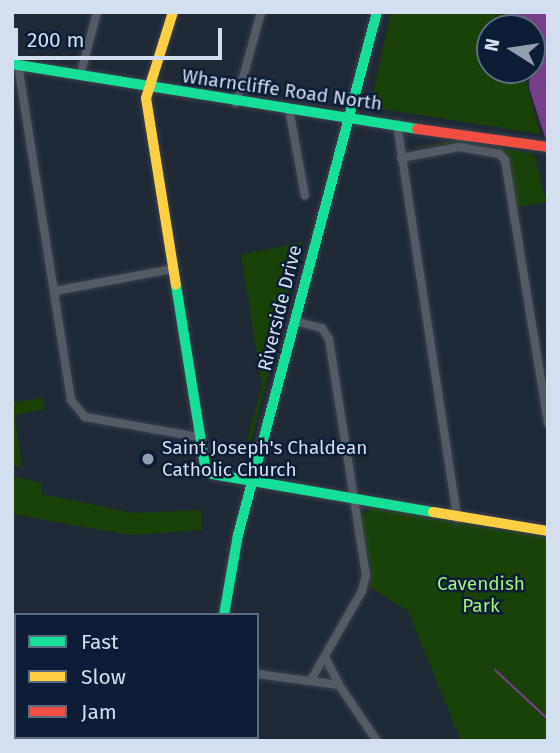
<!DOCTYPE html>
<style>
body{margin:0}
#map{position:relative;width:560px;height:753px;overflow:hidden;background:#202936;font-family:"Fira Sans",sans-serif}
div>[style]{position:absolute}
.green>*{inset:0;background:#1a4208}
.water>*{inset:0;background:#773e8b}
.stream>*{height:2px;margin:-1px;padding:0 1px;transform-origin:1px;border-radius:1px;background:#773e8b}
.roads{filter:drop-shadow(0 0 2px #3c434f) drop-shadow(0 0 2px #3c434f)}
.street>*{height:8px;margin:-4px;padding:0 4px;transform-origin:4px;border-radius:4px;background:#545b65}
.fast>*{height:10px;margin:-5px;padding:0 5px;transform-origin:5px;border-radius:5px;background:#16e098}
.slow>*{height:10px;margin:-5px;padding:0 5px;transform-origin:5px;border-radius:5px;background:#ffcf43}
.jam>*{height:10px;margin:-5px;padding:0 5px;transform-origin:5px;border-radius:5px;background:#f24e42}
.dots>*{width:19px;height:19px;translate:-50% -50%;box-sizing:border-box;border:4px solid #0d1d36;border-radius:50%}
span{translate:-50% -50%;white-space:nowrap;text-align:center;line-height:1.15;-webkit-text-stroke:5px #0d1d36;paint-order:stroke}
.street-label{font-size:19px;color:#d3deef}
.poi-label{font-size:19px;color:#d3deef}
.left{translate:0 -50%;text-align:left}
.park-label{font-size:19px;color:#9ef37e}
.frame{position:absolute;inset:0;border:14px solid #d3deef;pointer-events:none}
.legend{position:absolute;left:14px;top:613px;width:245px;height:126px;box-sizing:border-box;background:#0d1d36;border:2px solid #5c6a80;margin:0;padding:9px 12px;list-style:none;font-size:21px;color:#d3deef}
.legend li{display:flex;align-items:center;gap:14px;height:35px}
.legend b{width:35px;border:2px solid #5c6a80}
.north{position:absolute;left:476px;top:14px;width:70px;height:70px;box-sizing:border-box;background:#0d1d36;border:2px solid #5c6a80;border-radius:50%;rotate:282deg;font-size:19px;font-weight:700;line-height:28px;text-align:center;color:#d3deef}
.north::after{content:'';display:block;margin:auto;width:24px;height:32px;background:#949fae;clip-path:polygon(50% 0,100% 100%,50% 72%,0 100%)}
.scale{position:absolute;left:14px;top:28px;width:208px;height:32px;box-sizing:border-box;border:4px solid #d3deef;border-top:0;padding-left:9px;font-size:21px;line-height:24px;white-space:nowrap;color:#d3deef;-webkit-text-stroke:5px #0d1d36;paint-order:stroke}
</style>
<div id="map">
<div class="green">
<i style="clip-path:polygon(391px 12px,511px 12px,514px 28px,490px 28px,490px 70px,523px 70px,540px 134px,370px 107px)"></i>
<i style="clip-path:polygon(457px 140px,534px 154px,546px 202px,516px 207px,509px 158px,503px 151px,459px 143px,406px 149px)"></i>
<i style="clip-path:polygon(302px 242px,295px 274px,249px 449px,245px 447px,262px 387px,241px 255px)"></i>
<i style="clip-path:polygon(43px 398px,45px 409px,15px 415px,22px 467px,12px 466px,12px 402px)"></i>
<i style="clip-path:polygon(12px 476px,42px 483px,41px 494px,133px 513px,201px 510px,202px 530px,128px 535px,12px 514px)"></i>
<i style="clip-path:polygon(372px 508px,548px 537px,548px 741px,461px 741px,408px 611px,369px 587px,372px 575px,361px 516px)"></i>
</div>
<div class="water">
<i style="clip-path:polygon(511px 12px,548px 12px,548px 146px,529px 88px,532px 28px,514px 28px)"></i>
</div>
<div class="stream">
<i style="left:495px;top:670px;width:72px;rotate:42.8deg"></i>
</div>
<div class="roads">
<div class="street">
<i style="left:18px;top:65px;width:339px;rotate:81deg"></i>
<i style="left:71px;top:400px;width:22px;rotate:51deg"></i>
<i style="left:85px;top:417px;width:116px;rotate:10deg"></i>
<i style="left:80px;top:76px;width:66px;rotate:-75.1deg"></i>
<i style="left:236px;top:103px;width:94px;rotate:-74.6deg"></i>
<i style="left:289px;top:109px;width:88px;rotate:79.6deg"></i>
<i style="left:397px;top:124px;width:399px;rotate:81.3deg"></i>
<i style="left:401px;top:158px;width:59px;rotate:-10.7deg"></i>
<i style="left:459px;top:147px;width:41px;rotate:9.9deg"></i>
<i style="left:499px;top:154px;width:8px;rotate:45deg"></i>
<i style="left:505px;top:160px;width:267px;rotate:80.7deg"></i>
<i style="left:55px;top:291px;width:119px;rotate:-10.6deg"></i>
<i style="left:295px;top:321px;width:28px;rotate:15deg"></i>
<i style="left:322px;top:328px;width:13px;rotate:58deg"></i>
<i style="left:329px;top:339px;width:239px;rotate:81.1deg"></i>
<i style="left:366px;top:575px;width:16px;rotate:104deg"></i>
<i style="left:362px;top:591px;width:103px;rotate:119.8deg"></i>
<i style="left:325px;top:657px;width:31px;rotate:63deg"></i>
<i style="left:257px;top:674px;width:83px;rotate:7.6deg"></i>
<i style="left:339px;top:685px;width:68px;rotate:55.8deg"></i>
<i style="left:27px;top:741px;width:4px;rotate:-90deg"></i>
</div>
<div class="fast">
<i style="left:12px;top:64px;width:410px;rotate:9.1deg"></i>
<i style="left:176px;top:285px;width:184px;rotate:80.9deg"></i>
<i style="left:205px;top:467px;width:10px;rotate:45deg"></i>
<i style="left:212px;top:474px;width:224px;rotate:9.8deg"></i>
<i style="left:224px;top:615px;width:81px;rotate:-80.1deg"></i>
<i style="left:238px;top:535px;width:541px;rotate:-75.12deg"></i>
</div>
<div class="slow">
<i style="left:173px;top:12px;width:90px;rotate:107.4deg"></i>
<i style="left:146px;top:98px;width:189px;rotate:80.9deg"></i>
<i style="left:433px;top:512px;width:117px;rotate:9.4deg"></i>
<i style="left:12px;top:642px;width:4px"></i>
</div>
<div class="jam">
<i style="left:417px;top:129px;width:132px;rotate:7.8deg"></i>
<i style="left:218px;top:737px;width:4px;rotate:90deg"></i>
</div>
</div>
<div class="dots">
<i style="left:148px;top:459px;background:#949fae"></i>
</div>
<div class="street-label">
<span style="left:282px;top:90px;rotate:8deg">Wharncliffe Road North</span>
<span style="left:280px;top:308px;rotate:-76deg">Riverside Drive</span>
</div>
<div class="poi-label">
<span class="left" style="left:162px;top:459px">Saint Joseph's Chaldean<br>Catholic Church</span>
</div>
<div class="park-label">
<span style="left:481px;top:595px">Cavendish<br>Park</span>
</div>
<div class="frame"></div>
<ul class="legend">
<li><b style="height:9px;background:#16e098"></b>Fast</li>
<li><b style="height:9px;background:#ffcf43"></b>Slow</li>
<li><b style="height:9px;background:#f24e42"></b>Jam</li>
</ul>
<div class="north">N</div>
<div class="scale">200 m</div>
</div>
